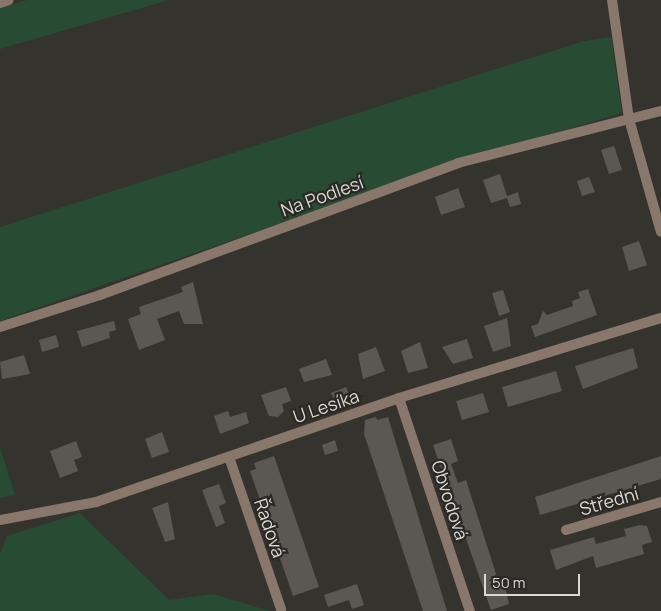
<!DOCTYPE html>
<meta charset="utf-8">
<style>
body{margin:0}
#map{position:relative;width:661px;height:611px;overflow:hidden;background:#35332e;font-family:Manrope,sans-serif}
div>[style]{position:absolute}
.green>*{inset:0;background:#284b34}
.building>*{inset:0;background:#5b5853}
.minor>*{height:10px;margin:-5px;padding:0 5px;transform-origin:5px;border-radius:5px;background:#8a776b}
span{translate:-50% -50%;white-space:nowrap;text-align:center;line-height:1.15;-webkit-text-stroke:4.5px #2b2924;paint-order:stroke}
.street-label{font-size:18px;color:#d9d8d5}
.scale{position:absolute;left:484px;top:574px;width:96px;height:22px;box-sizing:border-box;border:2px solid #d9d8d5;border-top:0;padding-left:6px;font-size:15px;line-height:18px;white-space:nowrap;color:#d9d8d5;-webkit-text-stroke:4px #2b2924;paint-order:stroke}
</style>
<div id="map">
<div class="green">
<i style="clip-path:polygon(27px 0,169px 0,0 49px,0 8px)"></i>
<i style="clip-path:polygon(611px 37px,622px 113px,462px 160px,0 321px,0 227px,584px 41px)"></i>
<i style="clip-path:polygon(0 447px,15px 495px,0 498px)"></i>
<i style="clip-path:polygon(80px 513px,169px 600px,213px 594px,270px 611px,0 611px,0 554px,7px 536px)"></i>
</div>
<div class="building">
<i style="clip-path:polygon(614px 146px,622px 170px,609px 174px,601px 150px)"></i>
<i style="clip-path:polygon(500px 174px,507px 196px,518px 192px,521px 204px,510px 207px,507px 198px,491px 203px,483px 180px)"></i>
<i style="clip-path:polygon(589px 177px,595px 192px,582px 196px,577px 181px)"></i>
<i style="clip-path:polygon(458px 188px,465px 207px,441px 215px,435px 197px)"></i>
<i style="clip-path:polygon(639px 241px,647px 265px,629px 271px,622px 247px)"></i>
<i style="clip-path:polygon(193px 282px,203px 324px,184px 324px,179px 311px,157px 319px,165px 340px,139px 350px,128px 319px,141px 314px,139px 307px,183px 292px,181px 287px)"></i>
<i style="clip-path:polygon(588px 289px,597px 315px,535px 337px,531px 326px,538px 324px,543px 311px,547px 315px,573px 306px,572px 301px,580px 298px,578px 292px)"></i>
<i style="clip-path:polygon(503px 290px,510px 312px,499px 316px,492px 293px)"></i>
<i style="clip-path:polygon(507px 318px,511px 346px,493px 352px,484px 326px)"></i>
<i style="clip-path:polygon(114px 321px,116px 330px,109px 332px,110px 338px,82px 347px,77px 331px)"></i>
<i style="clip-path:polygon(56px 335px,59px 347px,42px 352px,39px 340px)"></i>
<i style="clip-path:polygon(467px 339px,473px 358px,453px 364px,442px 347px)"></i>
<i style="clip-path:polygon(420px 342px,428px 368px,408px 373px,401px 351px)"></i>
<i style="clip-path:polygon(376px 347px,385px 371px,363px 379px,358px 354px)"></i>
<i style="clip-path:polygon(633px 348px,638px 368px,583px 389px,575px 366px)"></i>
<i style="clip-path:polygon(24px 355px,30px 374px,2px 379px,0 362px)"></i>
<i style="clip-path:polygon(326px 359px,332px 375px,304px 382px,299px 369px)"></i>
<i style="clip-path:polygon(556px 371px,562px 391px,508px 407px,502px 387px)"></i>
<i style="clip-path:polygon(286px 387px,291px 401px,282px 404px,284px 411px,278px 417px,269px 416px,261px 395px)"></i>
<i style="clip-path:polygon(346px 387px,351px 398px,336px 404px,331px 393px)"></i>
<i style="clip-path:polygon(483px 393px,489px 412px,462px 420px,456px 401px)"></i>
<i style="clip-path:polygon(228px 411px,230px 417px,246px 412px,249px 423px,220px 434px,214px 416px)"></i>
<i style="clip-path:polygon(376px 417px,377px 420px,388px 417px,447px 611px,423px 611px,364px 434px,365px 420px)"></i>
<i style="clip-path:polygon(162px 432px,169px 452px,152px 458px,145px 439px)"></i>
<i style="clip-path:polygon(451px 439px,458px 461px,451px 464px,458px 483px,466px 480px,498px 580px,502px 579px,507px 594px,509px 604px,491px 610px,433px 445px)"></i>
<i style="clip-path:polygon(335px 440px,338px 451px,325px 455px,322px 445px)"></i>
<i style="clip-path:polygon(76px 441px,82px 457px,74px 460px,78px 471px,60px 478px,50px 451px)"></i>
<i style="clip-path:polygon(274px 456px,319px 587px,293px 596px,250px 471px,256px 469px,254px 463px)"></i>
<i style="clip-path:polygon(661px 456px,661px 479px,540px 515px,535px 497px)"></i>
<i style="clip-path:polygon(219px 484px,226px 503px,219px 506px,225px 523px,216px 527px,202px 490px)"></i>
<i style="clip-path:polygon(168px 502px,175px 539px,165px 542px,152px 508px)"></i>
<i style="clip-path:polygon(640px 525px,647px 526px,652px 542px,642px 545px,644px 554px,596px 568px,593px 556px,556px 570px,550px 550px,594px 537px,596px 544px,626px 536px,624px 529px)"></i>
<i style="clip-path:polygon(357px 584px,364px 605px,352px 609px,349px 600px,328px 607px,324px 595px)"></i>
</div>
<div class="minor">
<i style="left:612px;top:0;width:120px;rotate:81.9deg"></i>
<i style="left:629px;top:119px;width:117px;rotate:74.2deg"></i>
<i style="left:0;top:3px;width:9px;rotate:-18deg"></i>
<i style="left:0;top:327px;width:105px;rotate:-17.7deg"></i>
<i style="left:100px;top:295px;width:382px;rotate:-20.2deg"></i>
<i style="left:458px;top:163px;width:210px;rotate:-14.4deg"></i>
<i style="left:399px;top:398px;width:225px;rotate:71.6deg"></i>
<i style="left:229px;top:457px;width:161px;rotate:71.1deg"></i>
<i style="left:0;top:520px;width:98px;rotate:-10.6deg"></i>
<i style="left:96px;top:502px;width:320px;rotate:-18.9deg"></i>
<i style="left:399px;top:398px;width:274px;rotate:-17deg"></i>
<i style="left:566px;top:530px;width:99px;rotate:-16.4deg"></i>
</div>
<div class="street-label">
<span style="left:322px;top:196px;rotate:-20deg">Na Podlesí</span>
<span style="left:326px;top:406px;rotate:-19deg">U Lesíka</span>
<span style="left:450px;top:500px;rotate:72deg">Obvodová</span>
<span style="left:609px;top:501px;rotate:-16deg">Střední</span>
<span style="left:270px;top:528px;rotate:71deg">Řadová</span>
</div>
<div class="scale">50 m</div>
</div>
